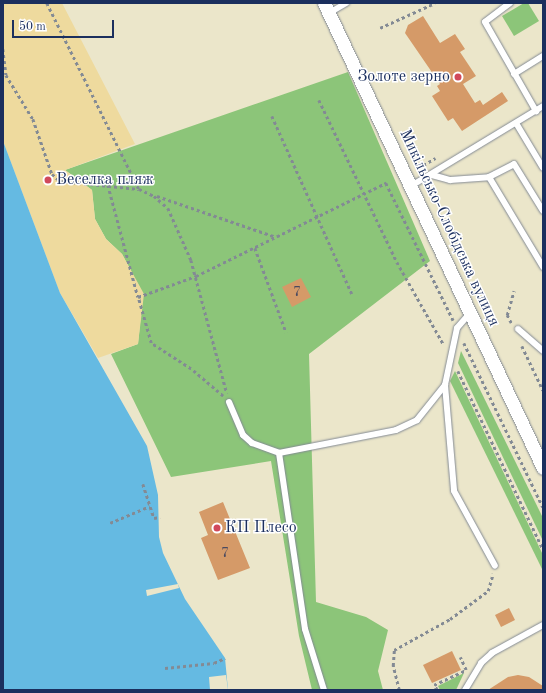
<!DOCTYPE html>
<meta charset="utf-8">
<style>
body{margin:0}
#map{position:relative;width:546px;height:693px;overflow:hidden;background:#ebe6ca;font-family:"Old Standard TT",serif}
div>[style]{position:absolute}
.green>*{inset:0;background:#8cc579}
.sand>*{inset:0;background:#eeda9e}
.water>*{inset:0;background:#65bae2}
.pier>*{inset:0;background:#ebe6ca}
.building>*{inset:0;background:#d59a68}
.path>*{height:2.5px;margin-top:-1.25px;transform-origin:0;background:repeating-linear-gradient(90deg,#838a94 0 3px,transparent 0 6px)}
.roads{filter:drop-shadow(0 0 1px #838a94) drop-shadow(0 0 1px #838a94)}
.lane>*{height:6px;margin:-3px;padding:0 3px;transform-origin:3px;border-radius:3px;background:#fff}
.street>*{height:13px;margin:-6.5px;padding:0 6.5px;transform-origin:6.5px;border-radius:6.5px;background:#fff}
.dots>*{width:11px;height:11px;translate:-50% -50%;box-sizing:border-box;border:2px solid #fff;border-radius:50%}
span{translate:-50% -50%;white-space:nowrap;text-align:center;line-height:1.15;-webkit-text-stroke:3px #fff;paint-order:stroke}
.number-label{font-size:14px;color:#4a4a60}
.number-label span{-webkit-text-stroke-width:0}
.poi-label{font-size:16px;color:#1b2f5e}
.right{translate:-100% -50%;text-align:right}
.left{translate:0 -50%;text-align:left}
.street-label{font-size:16px;color:#1b2f5e}
.frame{position:absolute;inset:0;border:4px solid #1b2f5e;pointer-events:none}
.scale{position:absolute;left:12px;top:20px;width:102px;height:18px;box-sizing:border-box;border:2px solid #1b2f5e;border-top:0;padding-left:5px;font-size:12px;line-height:14px;white-space:nowrap;color:#1b2f5e;-webkit-text-stroke:3px #fff;paint-order:stroke}
</style>
<div id="map">
<div class="green">
<i style="clip-path:polygon(524px 3px,528px 3px,539px 21px,514px 36px,502px 16px)"></i>
<i style="clip-path:polygon(348px 72px,430px 261px,309px 354px,316px 602px,366px 617px,388px 630px,378px 671px,383px 690px,312px 690px,299px 636px,271px 461px,171px 477px,111px 354px,138px 344px,143px 294px,122px 254px,106px 239px,95px 219px,92px 190px,65px 170px)"></i>
<i style="clip-path:polygon(461px 351px,543px 518px,543px 541px,458px 363px)"></i>
<i style="clip-path:polygon(455px 371px,543px 555px,543px 571px,450px 381px)"></i>
<i style="clip-path:polygon(464px 673px,456px 690px,440px 690px,438px 686px)"></i>
</div>
<div class="sand">
<i style="clip-path:polygon(3px 3px,62px 3px,135px 144px,65px 170px,92px 190px,95px 219px,106px 239px,122px 254px,144px 294px,138px 344px,98px 358px,60px 293px,3px 141px)"></i>
</div>
<div class="water">
<i style="clip-path:polygon(3px 141px,60px 293px,147px 446px,158px 495px,159px 537px,163px 553px,185px 599px,225px 658px,228px 690px,3px 690px)"></i>
</div>
<div class="pier">
<i style="clip-path:polygon(178px 584px,179px 588px,147px 596px,146px 590px)"></i>
<i style="clip-path:polygon(226px 675px,228px 690px,210px 690px,209px 677px)"></i>
</div>
<div class="building">
<i style="clip-path:polygon(423px 16px,440px 43px,455px 34px,465px 49px,460px 52px,476px 76px,463px 84px,475px 103px,480px 100px,483px 105px,502px 92px,508px 101px,462px 131px,453px 118px,448px 121px,432px 96px,440px 91px,437px 86px,440px 84px,405px 33px,408px 25px)"></i>
<i style="clip-path:polygon(301px 278px,311px 297px,292px 307px,282px 287px)"></i>
<i style="clip-path:polygon(223px 502px,250px 568px,218px 580px,201px 538px,208px 535px,199px 512px)"></i>
<i style="clip-path:polygon(509px 608px,515px 620px,501px 627px,495px 615px)"></i>
<i style="clip-path:polygon(452px 651px,461px 670px,432px 683px,423px 665px)"></i>
<i style="clip-path:polygon(518px 675px,529px 677px,543px 686px,543px 690px,488px 690px,508px 677px)"></i>
</div>
<div class="path">
<i style="left:47px;top:3px;width:208px;rotate:63.7deg"></i>
<i style="left:380px;top:28px;width:60px;rotate:-24.4deg"></i>
<i style="left:3px;top:49px;width:26px;rotate:83deg"></i>
<i style="left:6px;top:75px;width:52px;rotate:58.5deg"></i>
<i style="left:33px;top:119px;width:58px;rotate:70.9deg"></i>
<i style="left:52px;top:174px;width:11px;rotate:41deg"></i>
<i style="left:60px;top:181px;width:79px;rotate:5.8deg"></i>
<i style="left:139px;top:189px;width:17px;rotate:25deg"></i>
<i style="left:154px;top:196px;width:18px;rotate:41deg"></i>
<i style="left:168px;top:208px;width:57px;rotate:66.1deg"></i>
<i style="left:191px;top:260px;width:138px;rotate:74.9deg"></i>
<i style="left:319px;top:100px;width:180px;rotate:64.3deg"></i>
<i style="left:397px;top:262px;width:95px;rotate:60.5deg"></i>
<i style="left:272px;top:116px;width:195px;rotate:65.8deg"></i>
<i style="left:418px;top:168px;width:20px;rotate:-30deg"></i>
<i style="left:108px;top:185px;width:116px;rotate:75deg"></i>
<i style="left:157px;top:196px;width:126px;rotate:19deg"></i>
<i style="left:255px;top:248px;width:90px;rotate:69.7deg"></i>
<i style="left:511px;top:323px;width:9px;rotate:-117deg"></i>
<i style="left:507px;top:315px;width:25px;rotate:-74deg"></i>
<i style="left:464px;top:343px;width:182px;rotate:64.3deg"></i>
<i style="left:522px;top:346px;width:49px;rotate:64.5deg"></i>
<i style="left:458px;top:371px;width:197px;rotate:64.5deg"></i>
<i style="left:223px;top:396px;width:42px;rotate:-139.8deg"></i>
<i style="left:191px;top:369px;width:48px;rotate:-147deg"></i>
<i style="left:151px;top:343px;width:48px;rotate:-105.8deg"></i>
<i style="left:138px;top:297px;width:62px;rotate:-19.9deg"></i>
<i style="left:196px;top:276px;width:212px;rotate:-26.1deg"></i>
<i style="left:386px;top:183px;width:153px;rotate:63.9deg"></i>
<i style="left:143px;top:484px;width:36px;rotate:72deg"></i>
<i style="left:154px;top:518px;width:6px;rotate:-9deg"></i>
<i style="left:110px;top:523px;width:43px;rotate:-23deg"></i>
<i style="left:165px;top:668px;width:49px;rotate:-5.8deg"></i>
<i style="left:214px;top:663px;width:12px;rotate:-24deg"></i>
<i style="left:399px;top:690px;width:25px;rotate:-104deg"></i>
<i style="left:393px;top:666px;width:16px;rotate:-86deg"></i>
<i style="left:394px;top:650px;width:64px;rotate:-29deg"></i>
<i style="left:450px;top:619px;width:47px;rotate:-36.4deg"></i>
<i style="left:488px;top:591px;width:18px;rotate:-74deg"></i>
<i style="left:437px;top:690px;width:6px;rotate:-121deg"></i>
<i style="left:434px;top:685px;width:35px;rotate:-25deg"></i>
<i style="left:466px;top:670px;width:14px;rotate:-115deg"></i>
</div>
<div class="roads">
<div class="lane">
<i style="left:510px;top:3px;width:31px;rotate:143deg"></i>
<i style="left:485px;top:22px;width:103px;rotate:60.2deg"></i>
<i style="left:329px;top:13px;width:20px;rotate:-30deg"></i>
<i style="left:514px;top:74px;width:34px;rotate:-32deg"></i>
<i style="left:516px;top:123px;width:52px;rotate:59deg"></i>
<i style="left:432px;top:175px;width:19px;rotate:16deg"></i>
<i style="left:450px;top:180px;width:39px;rotate:-4deg"></i>
<i style="left:489px;top:177px;width:28px;rotate:-27deg"></i>
<i style="left:514px;top:164px;width:55px;rotate:58.3deg"></i>
<i style="left:489px;top:177px;width:105px;rotate:59deg"></i>
<i style="left:411px;top:186px;width:154px;rotate:-31.2deg"></i>
<i style="left:518px;top:329px;width:33px;rotate:41deg"></i>
<i style="left:445px;top:385px;width:106px;rotate:85.1deg"></i>
<i style="left:454px;top:491px;width:85px;rotate:61.3deg"></i>
<i style="left:229px;top:402px;width:36px;rotate:67deg"></i>
<i style="left:243px;top:435px;width:12px;rotate:42deg"></i>
<i style="left:252px;top:443px;width:29px;rotate:20deg"></i>
<i style="left:279px;top:453px;width:119px;rotate:-11.1deg"></i>
<i style="left:396px;top:430px;width:23px;rotate:-25deg"></i>
<i style="left:417px;top:420px;width:45px;rotate:-51.3deg"></i>
<i style="left:445px;top:385px;width:58px;rotate:-78.1deg"></i>
<i style="left:457px;top:328px;width:20px;rotate:-49deg"></i>
<i style="left:279px;top:453px;width:178px;rotate:81.6deg"></i>
<i style="left:305px;top:629px;width:64px;rotate:72.7deg"></i>
<i style="left:465px;top:690px;width:31px;rotate:-59deg"></i>
<i style="left:481px;top:663px;width:15px;rotate:-42deg"></i>
<i style="left:492px;top:653px;width:58px;rotate:-28.8deg"></i>
</div>
<div class="street">
<i style="left:324px;top:3px;width:514px;rotate:64.78deg"></i>
</div>
</div>
<div class="dots">
<i style="left:458px;top:77px;background:#d1495b"></i>
<i style="left:48px;top:180px;background:#d1495b"></i>
<i style="left:217px;top:528px;background:#d1495b"></i>
</div>
<div class="number-label">
<span style="left:297px;top:292px">7</span>
<span style="left:225px;top:553px">7</span>
</div>
<div class="poi-label">
<span class="right" style="left:450px;top:77px">Золоте зерно</span>
<span class="left" style="left:56px;top:180px">Веселка пляж</span>
<span class="left" style="left:225px;top:528px">КП Плесо</span>
</div>
<div class="street-label">
<span style="left:449px;top:228px;rotate:65deg">Микільсько-Слобідська вулиця</span>
</div>
<div class="frame"></div>
<div class="scale">50 m</div>
</div>
